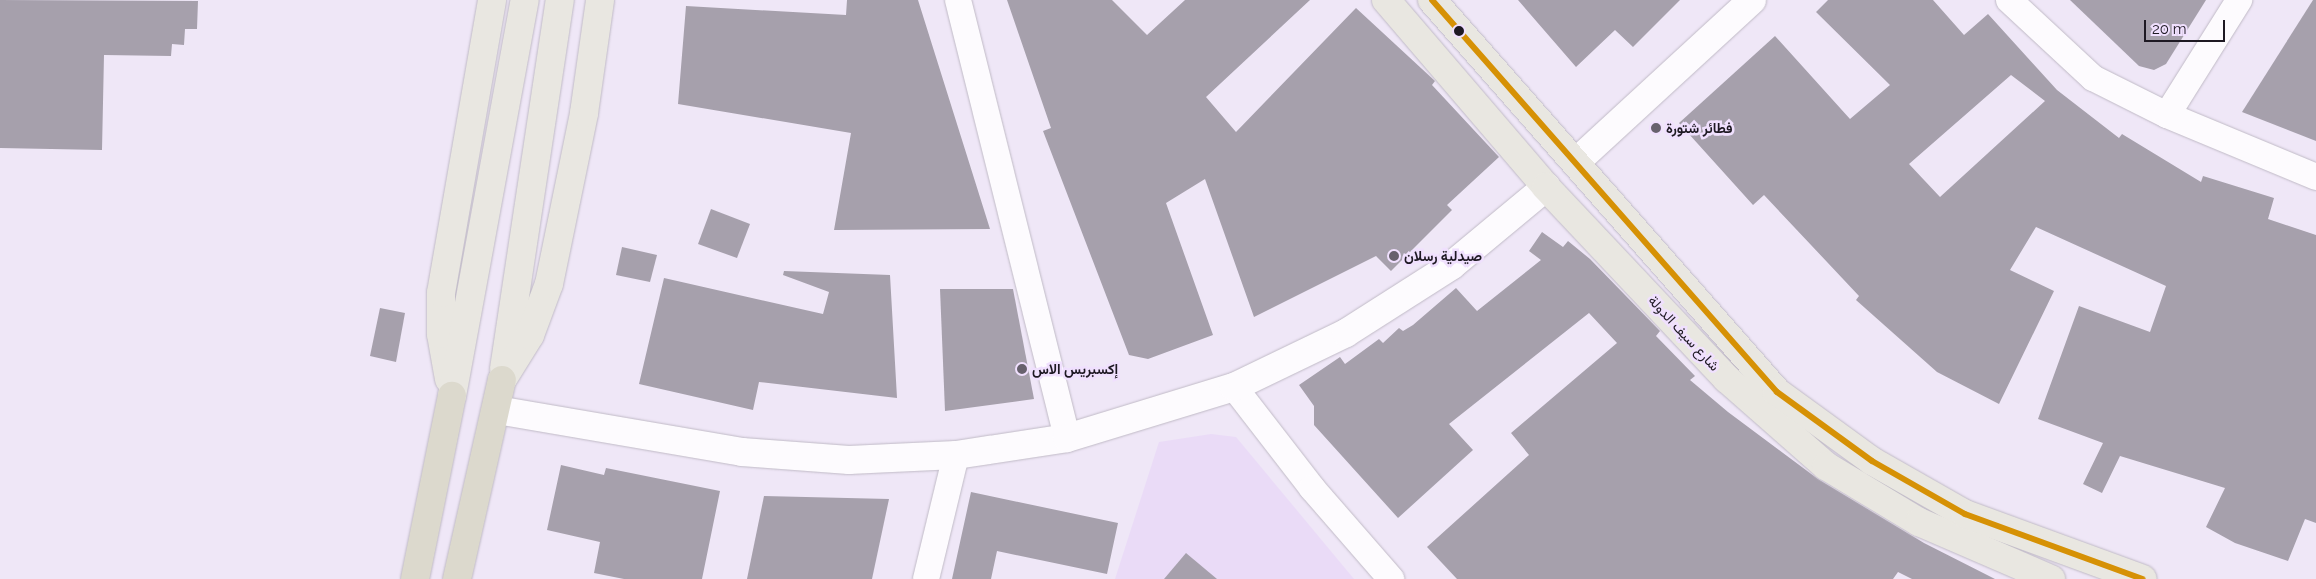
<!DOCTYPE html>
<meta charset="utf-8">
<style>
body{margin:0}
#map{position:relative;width:2316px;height:579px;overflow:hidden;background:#efe7f7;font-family:Raleway,Vazirmatn,sans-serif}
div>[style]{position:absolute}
.built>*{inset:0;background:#eadbf7}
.building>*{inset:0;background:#a6a0ac}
.roads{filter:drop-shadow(0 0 1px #c0bac6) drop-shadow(0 0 1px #c0bac6)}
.street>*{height:26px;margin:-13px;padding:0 13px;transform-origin:13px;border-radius:13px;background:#fdfbfe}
.secondary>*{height:28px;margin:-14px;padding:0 14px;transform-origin:14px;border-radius:14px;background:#fdfbfe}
.primary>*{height:28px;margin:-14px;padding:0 14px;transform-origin:14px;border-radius:14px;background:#e9e7e1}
.highway>*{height:28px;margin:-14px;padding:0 14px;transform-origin:14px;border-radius:14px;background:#dcd9cd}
.bus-1>*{height:6px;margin:-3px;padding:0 3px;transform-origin:3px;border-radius:3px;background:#d69105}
.dots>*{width:14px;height:14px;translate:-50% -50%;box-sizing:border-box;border:2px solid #f0e0fe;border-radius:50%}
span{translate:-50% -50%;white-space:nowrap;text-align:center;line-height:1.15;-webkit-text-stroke:5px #f0e0fe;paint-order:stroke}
.poi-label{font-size:14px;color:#1e1923;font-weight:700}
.left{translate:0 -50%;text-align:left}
.street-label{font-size:14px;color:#1e1923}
.scale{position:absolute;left:2144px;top:20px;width:81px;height:22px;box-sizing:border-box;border:2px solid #1e1923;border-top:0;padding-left:6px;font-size:15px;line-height:18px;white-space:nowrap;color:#1e1923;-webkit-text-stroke:4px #f0e0fe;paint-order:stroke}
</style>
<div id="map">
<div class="built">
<i style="clip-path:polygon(1211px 434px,1236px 437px,1354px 579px,1115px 579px,1159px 442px)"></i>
</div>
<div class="building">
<i style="clip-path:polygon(0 0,198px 1px,197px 29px,185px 29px,184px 45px,172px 44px,171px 56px,104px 55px,102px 150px,0 148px)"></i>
<i style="clip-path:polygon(847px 0,918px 0,990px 229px,834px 230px,851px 133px,678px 104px,686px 6px,846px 15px)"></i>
<i style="clip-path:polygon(1007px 0,1112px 0,1147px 35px,1185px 0,1310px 0,1206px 97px,1236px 132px,1356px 8px,1435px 81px,1432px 85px,1499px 157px,1447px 205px,1452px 210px,1391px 271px,1376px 256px,1254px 317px,1205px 179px,1166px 203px,1213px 335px,1148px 359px,1129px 355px,1043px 131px,1051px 128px)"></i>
<i style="clip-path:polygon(1518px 0,1680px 0,1633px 47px,1615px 30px,1576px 67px)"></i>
<i style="clip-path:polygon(evenodd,1828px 0,1933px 0,1964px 35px,1988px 14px,2057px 90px,2119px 138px,2122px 134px,2201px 182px,2203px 176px,2274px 198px,2268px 219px,2316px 235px,2316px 523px,2305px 519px,2288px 561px,2235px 543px,2206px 527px,2225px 488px,2120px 456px,2102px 493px,2083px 484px,2103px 443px,2038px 419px,2079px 306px,2150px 332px,2166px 286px,2036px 227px,2010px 270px,2054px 291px,1999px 404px,1937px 372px,1856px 300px,1859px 296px,1764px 195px,1753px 205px,1679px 123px,1775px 36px,1850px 119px,1890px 85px,1816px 12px,1828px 0,2011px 75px,2045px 101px,1940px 197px,1909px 164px,2011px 75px)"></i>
<i style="clip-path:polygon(2070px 0,2206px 0,2166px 64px,2154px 70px,2139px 66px)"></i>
<i style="clip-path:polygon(2313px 0,2316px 0,2316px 141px,2242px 112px)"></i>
<i style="clip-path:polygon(711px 209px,750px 224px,737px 258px,698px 244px)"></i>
<i style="clip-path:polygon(1542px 232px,1563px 247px,1568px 241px,1590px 259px,1660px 331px,1656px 336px,1695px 376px,1690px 380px,1728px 412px,1818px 479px,1924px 543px,1995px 579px,1912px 579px,1898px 572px,1893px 579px,1457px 579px,1427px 547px,1529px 455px,1511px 433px,1617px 343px,1589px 313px,1449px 424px,1473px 450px,1398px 518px,1314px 425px,1314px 406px,1299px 385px,1340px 357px,1345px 364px,1379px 339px,1383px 343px,1399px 328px,1403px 331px,1413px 325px,1456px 288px,1477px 311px,1541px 260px,1529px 251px)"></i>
<i style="clip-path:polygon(622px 247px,657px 255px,650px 282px,616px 275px)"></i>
<i style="clip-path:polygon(784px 271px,890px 275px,897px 398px,759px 382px,753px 410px,639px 384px,664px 278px,823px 314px,829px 292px,783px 275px)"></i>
<i style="clip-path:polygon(940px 289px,1013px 289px,1034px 399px,945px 411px)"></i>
<i style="clip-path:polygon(380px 308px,405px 313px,396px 362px,370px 356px)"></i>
<i style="clip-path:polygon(561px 465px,604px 475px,606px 468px,720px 491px,702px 579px,624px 579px,594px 573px,600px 542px,547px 530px)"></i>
<i style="clip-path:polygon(971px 492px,1118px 523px,1107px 574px,997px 551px,991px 579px,952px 579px)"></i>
<i style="clip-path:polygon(764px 496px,889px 499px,872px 579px,747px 579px)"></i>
<i style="clip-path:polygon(1186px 553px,1217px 579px,1164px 579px)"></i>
</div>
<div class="roads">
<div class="street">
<i style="left:958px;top:0;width:451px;rotate:76deg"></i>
<i style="left:2009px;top:0;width:115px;rotate:42.9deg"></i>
<i style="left:2093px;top:78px;width:83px;rotate:26.6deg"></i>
<i style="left:2167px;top:115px;width:161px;rotate:22.6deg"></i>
<i style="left:2167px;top:115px;width:136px;rotate:-57.9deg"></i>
<i style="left:1234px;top:387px;width:128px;rotate:52.3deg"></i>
<i style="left:1312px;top:488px;width:121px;rotate:49deg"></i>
<i style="left:926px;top:579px;width:128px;rotate:-76.4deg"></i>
</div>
<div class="secondary">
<i style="left:1576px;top:162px;width:239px;rotate:-42.6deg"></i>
<i style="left:497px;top:410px;width:249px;rotate:9.7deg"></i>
<i style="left:742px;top:452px;width:107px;rotate:4.3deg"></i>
<i style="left:849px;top:460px;width:107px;rotate:-2.7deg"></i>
<i style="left:956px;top:455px;width:112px;rotate:-8.7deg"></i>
<i style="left:1067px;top:438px;width:175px;rotate:-17deg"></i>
<i style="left:1234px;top:387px;width:124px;rotate:-25.7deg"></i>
<i style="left:1346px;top:333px;width:125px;rotate:-32.5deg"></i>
<i style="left:1451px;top:266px;width:124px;rotate:-39.7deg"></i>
</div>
<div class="primary">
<i style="left:1386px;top:0;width:246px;rotate:49.4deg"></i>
<i style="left:1546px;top:187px;width:264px;rotate:46.7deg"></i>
<i style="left:1727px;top:379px;width:132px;rotate:41.3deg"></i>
<i style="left:1826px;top:466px;width:109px;rotate:31.1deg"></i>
<i style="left:1919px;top:522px;width:144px;rotate:23.4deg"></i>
<i style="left:1432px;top:0;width:522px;rotate:48.65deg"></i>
<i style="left:1777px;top:392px;width:117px;rotate:36deg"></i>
<i style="left:1872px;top:461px;width:107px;rotate:29.7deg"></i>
<i style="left:1965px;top:514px;width:189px;rotate:20.1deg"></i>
<i style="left:504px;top:369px;width:373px;rotate:-81.4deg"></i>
<i style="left:449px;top:379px;width:46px;rotate:-100.1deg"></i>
<i style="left:441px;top:334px;width:41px;rotate:-90deg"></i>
<i style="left:441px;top:293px;width:297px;rotate:-80.1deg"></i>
<i style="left:502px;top:380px;width:53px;rotate:-58.1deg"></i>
<i style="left:530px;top:335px;width:54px;rotate:-69.6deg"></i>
<i style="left:549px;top:284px;width:175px;rotate:-78.4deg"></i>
<i style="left:584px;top:113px;width:114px;rotate:-81.9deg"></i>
<i style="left:452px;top:396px;width:403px;rotate:-79.6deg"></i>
</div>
<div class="highway">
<i style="left:415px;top:579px;width:187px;rotate:-78.6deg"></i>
<i style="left:457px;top:579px;width:204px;rotate:-77.3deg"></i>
</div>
</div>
<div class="bus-1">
<i style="left:1432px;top:0;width:522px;rotate:48.65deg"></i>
<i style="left:1777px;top:392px;width:117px;rotate:36deg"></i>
<i style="left:1872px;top:461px;width:107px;rotate:29.7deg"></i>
<i style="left:1965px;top:514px;width:189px;rotate:20.1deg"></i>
</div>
<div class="dots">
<i style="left:1459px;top:31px;background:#1e1923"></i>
<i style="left:1656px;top:128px;background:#67616d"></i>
<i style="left:1394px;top:256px;background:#67616d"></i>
<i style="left:1022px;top:369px;background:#67616d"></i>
</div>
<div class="poi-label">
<span class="left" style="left:1666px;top:128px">فطائر شتورة</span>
<span class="left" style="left:1404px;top:256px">صيدلية رسلان</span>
<span class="left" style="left:1032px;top:369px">إكسبريس الاس</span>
</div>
<div class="street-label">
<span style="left:1684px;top:333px;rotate:47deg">شارع سيف الدولة</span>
</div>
<div class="scale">20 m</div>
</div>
